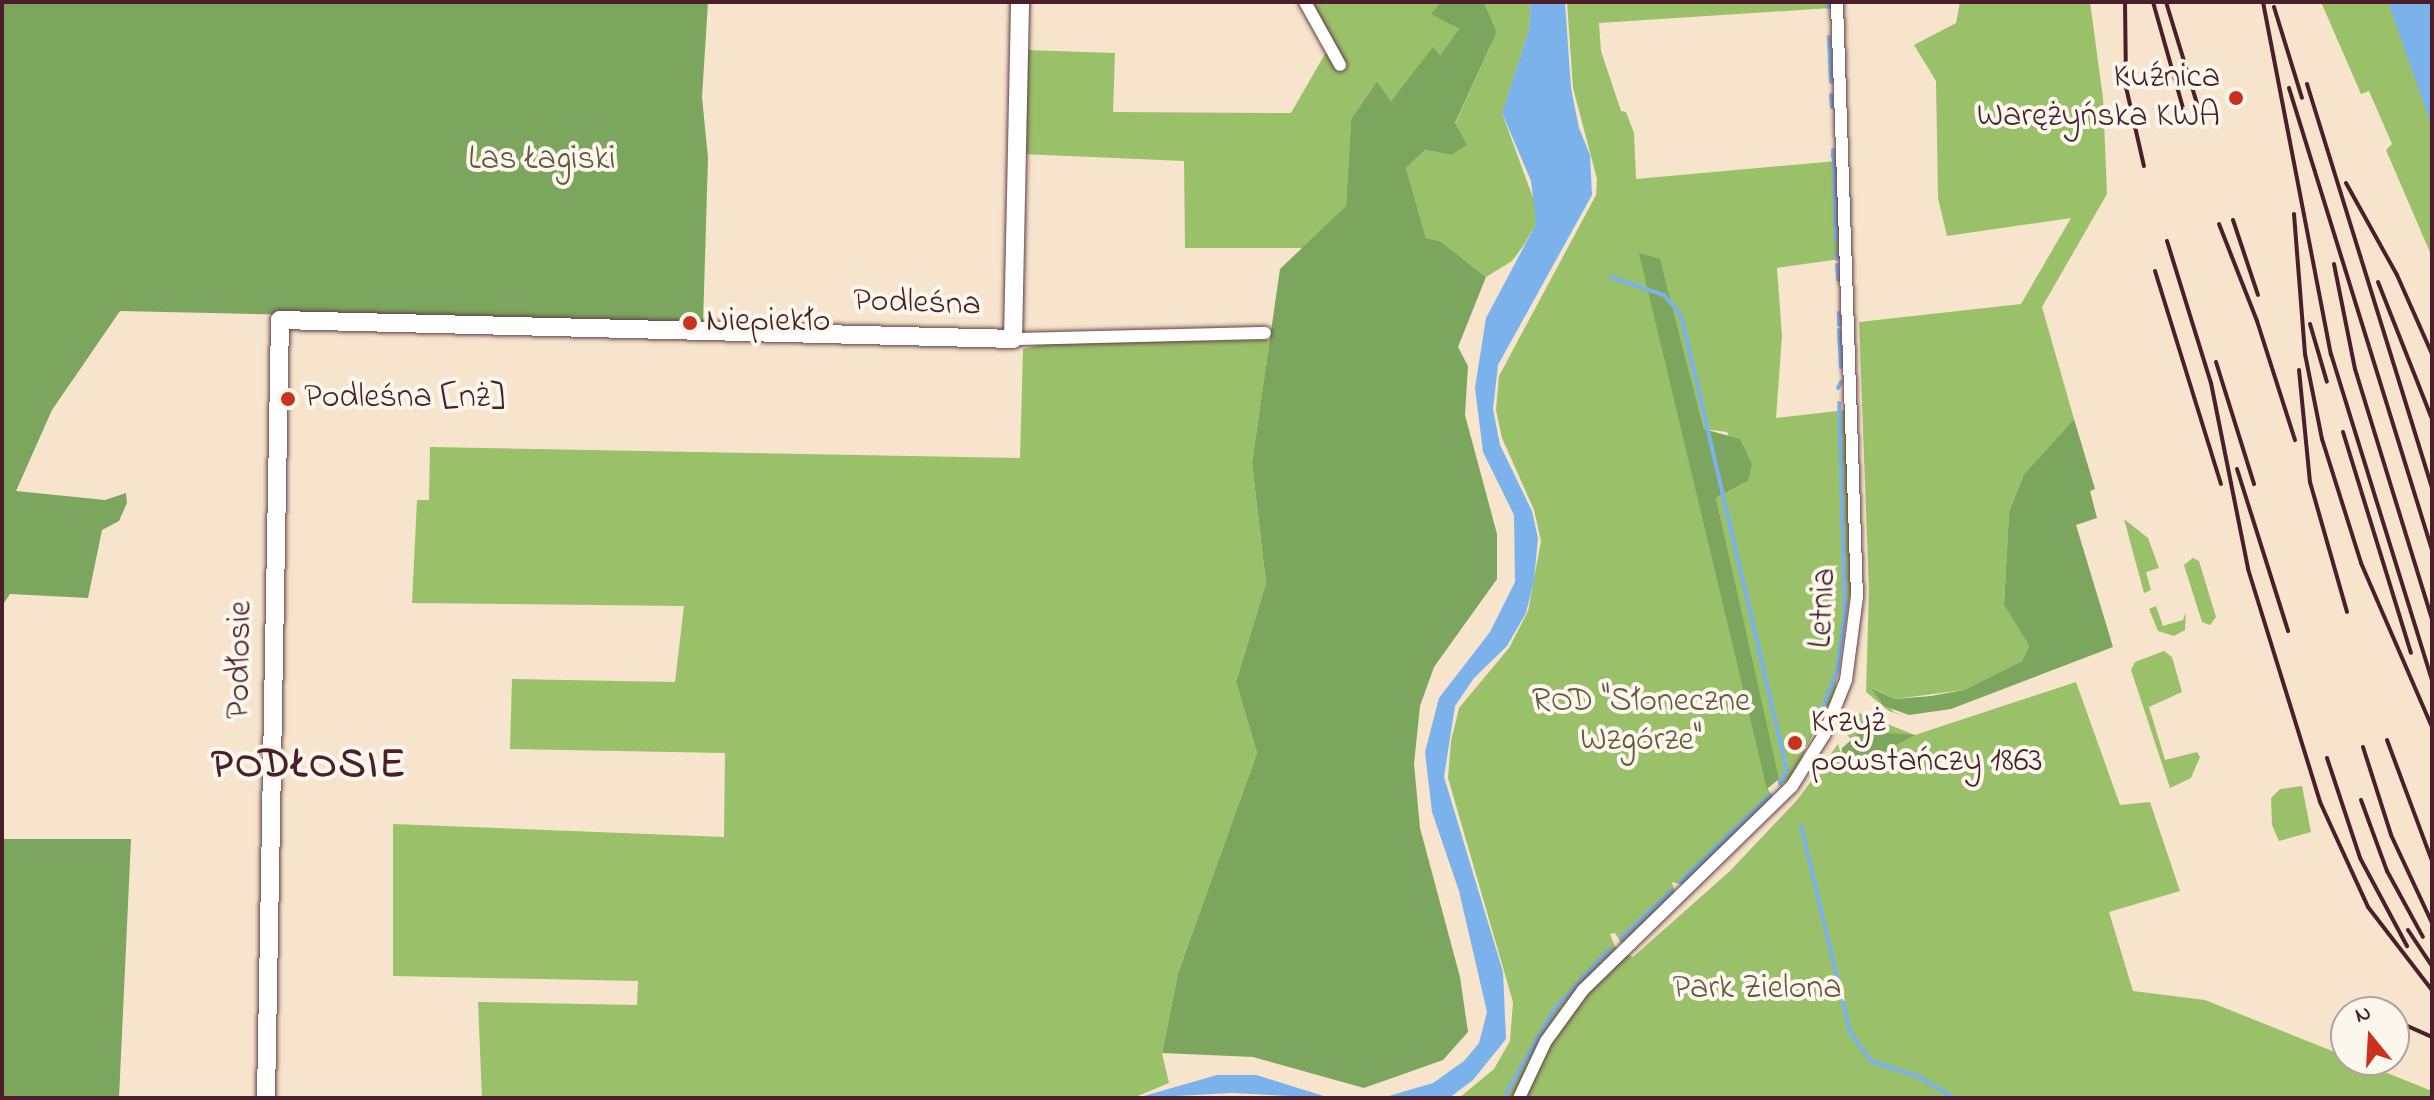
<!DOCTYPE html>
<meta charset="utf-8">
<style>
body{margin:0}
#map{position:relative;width:2434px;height:1100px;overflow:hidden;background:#f6e4cc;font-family:"Indie Flower",sans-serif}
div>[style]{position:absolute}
.green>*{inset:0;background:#9bc06a}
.forest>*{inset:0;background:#7ca65e}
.water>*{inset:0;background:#7cb2eb}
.stream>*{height:4px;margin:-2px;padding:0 2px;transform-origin:2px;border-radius:2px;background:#7cb2eb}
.roads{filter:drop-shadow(0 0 2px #643d43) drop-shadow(0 0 2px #643d43)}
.street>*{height:12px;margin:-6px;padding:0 6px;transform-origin:6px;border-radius:6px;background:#fff}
.secondary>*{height:18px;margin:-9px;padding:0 9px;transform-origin:9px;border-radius:9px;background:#fff}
.rail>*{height:4px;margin:-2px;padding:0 2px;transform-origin:2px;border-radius:2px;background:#4a1f2b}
.dots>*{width:22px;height:22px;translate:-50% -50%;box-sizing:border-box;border:4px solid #fbf7ec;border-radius:50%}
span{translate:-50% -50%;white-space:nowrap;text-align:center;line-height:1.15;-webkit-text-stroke:8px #fbf7ec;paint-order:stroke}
.poi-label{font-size:34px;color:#4a1f2b}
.right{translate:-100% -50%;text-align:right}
.left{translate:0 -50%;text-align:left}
.park-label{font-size:34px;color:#665741}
.street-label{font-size:34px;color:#4a1f2b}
.district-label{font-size:42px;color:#4a1f2b;font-weight:700;letter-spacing:2px}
.frame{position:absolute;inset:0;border:4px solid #4a1f2b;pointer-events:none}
.north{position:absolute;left:2330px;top:996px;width:80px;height:80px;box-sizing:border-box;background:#fbf7ec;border:2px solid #b4a19f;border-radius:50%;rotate:342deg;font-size:22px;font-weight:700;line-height:32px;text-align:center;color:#4a1f2b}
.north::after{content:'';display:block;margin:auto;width:28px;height:36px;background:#c8321e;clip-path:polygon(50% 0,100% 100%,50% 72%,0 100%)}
</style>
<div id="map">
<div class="green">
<i style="clip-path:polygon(1312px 2px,1441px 2px,1432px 14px,1459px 29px,1440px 57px,1433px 48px,1391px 101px,1377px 81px,1351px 119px,1346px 206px,1306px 248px,1185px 248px,1184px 161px,1021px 154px,1027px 50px,1115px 53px,1113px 112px,1291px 113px,1333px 40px)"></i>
<i style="clip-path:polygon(1484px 2px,1531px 2px,1529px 30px,1502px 113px,1536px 206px,1536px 224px,1524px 245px,1512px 261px,1486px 277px,1440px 241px,1426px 238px,1406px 168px,1425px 150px,1451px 155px,1455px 124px,1497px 32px)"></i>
<i style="clip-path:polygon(1567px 2px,1831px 2px,1831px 8px,1599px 23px,1601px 51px,1621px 111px,1626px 112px,1634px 133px,1636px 179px,1837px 161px,1840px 259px,1777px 268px,1782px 336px,1776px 418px,1846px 410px,1851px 587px,1834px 695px,1806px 747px,1795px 742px,1805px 750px,1795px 773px,1779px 787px,1716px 498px,1748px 481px,1727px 432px,1704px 429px,1660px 260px,1768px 789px,1774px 798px,1684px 885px,1672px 882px,1675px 894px,1622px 944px,1615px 933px,1610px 934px,1615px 947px,1633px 957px,1730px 871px,1798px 799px,1838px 744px,1843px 763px,1839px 774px,1912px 736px,1872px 732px,1850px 738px,1846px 734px,1859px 713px,1915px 735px,2076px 682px,2120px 805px,2150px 802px,2180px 891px,2109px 912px,2133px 991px,2205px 1000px,2432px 1091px,2432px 1098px,1459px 1098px,1494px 1069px,1510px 1041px,1513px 1002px,1448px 778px,1451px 741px,1459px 708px,1509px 648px,1528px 611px,1541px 541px,1534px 510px,1502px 438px,1496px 410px,1499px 376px,1596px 195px,1597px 179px,1573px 88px)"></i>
<i style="clip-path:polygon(1960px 2px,2090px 2px,2103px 98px,2107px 194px,2042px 307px,2074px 419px,2024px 474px,2009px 512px,2004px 605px,2029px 646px,2022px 661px,1964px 690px,1895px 699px,1872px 688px,1894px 712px,1908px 717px,1889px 711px,1866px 692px,1869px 591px,1859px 322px,2021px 304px,2071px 218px,1947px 236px,1938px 198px,1936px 81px,1914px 45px,1956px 23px)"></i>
<i style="clip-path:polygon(2321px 2px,2432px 2px,2432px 257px,2386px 150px,2392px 144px,2369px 91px,2361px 94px)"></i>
<i style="clip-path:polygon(1270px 340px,1252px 463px,1266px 583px,1236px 682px,1257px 753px,1178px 973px,1162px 1053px,1169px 1083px,1133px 1098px,482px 1098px,478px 1002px,637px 1005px,638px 981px,393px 976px,393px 824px,724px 837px,725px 753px,510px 749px,512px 679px,675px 682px,684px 606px,412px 603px,417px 500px,429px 500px,430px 447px,1020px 458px,1023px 349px,1054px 342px)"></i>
<i style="clip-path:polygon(2124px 519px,2148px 538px,2159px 568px,2146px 572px,2151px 590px,2144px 593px)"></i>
<i style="clip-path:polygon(2193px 558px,2199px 561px,2216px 617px,2210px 625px,2202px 622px,2184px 565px)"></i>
<i style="clip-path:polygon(2156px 606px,2163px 626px,2183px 620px,2186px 612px,2185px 630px,2174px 636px,2158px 631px,2149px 609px)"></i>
<i style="clip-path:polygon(2164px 651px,2172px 657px,2182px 692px,2149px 707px,2165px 760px,2197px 752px,2200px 757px,2191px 778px,2170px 788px,2131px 670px,2135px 662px)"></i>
<i style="clip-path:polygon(2302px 786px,2311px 832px,2279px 841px,2272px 825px,2271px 798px,2280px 789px)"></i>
</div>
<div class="forest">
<i style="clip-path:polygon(2px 2px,708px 2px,702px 97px,708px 158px,703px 324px,120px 311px,52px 410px,16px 491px,105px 500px,126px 493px,127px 503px,119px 521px,102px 530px,88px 598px,10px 594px,2px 606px)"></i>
<i style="clip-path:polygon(1441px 2px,1484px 2px,1497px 32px,1455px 123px,1467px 145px,1451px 155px,1425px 150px,1406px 168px,1426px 238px,1440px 241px,1486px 277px,1458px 347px,1468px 366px,1465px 415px,1497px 534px,1497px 579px,1434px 667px,1420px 706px,1414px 764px,1420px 828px,1460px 977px,1468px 1032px,1443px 1060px,1364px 1088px,1253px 1057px,1162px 1053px,1178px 973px,1257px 753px,1236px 682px,1266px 583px,1252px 463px,1280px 269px,1346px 206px,1351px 119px,1377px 81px,1391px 101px,1433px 47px,1440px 56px,1459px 29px,1431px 14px)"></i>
<i style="clip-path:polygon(1639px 253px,1660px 259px,1704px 429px,1740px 439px,1752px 464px,1748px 481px,1716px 498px,1779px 779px,1767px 789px)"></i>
<i style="clip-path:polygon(2074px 419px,2095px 489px,2090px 491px,2097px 518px,2076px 525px,2113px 647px,1951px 709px,1909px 715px,1884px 706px,1871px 688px,1895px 699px,1931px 696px,1964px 690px,2022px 661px,2029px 646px,2004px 605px,2009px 512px,2024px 474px)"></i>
<i style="clip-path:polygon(1872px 732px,1915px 735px,1839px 775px,1842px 748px,1858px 734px)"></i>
<i style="clip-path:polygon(2px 839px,131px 839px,119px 1098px,2px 1098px)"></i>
</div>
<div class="water">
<i style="clip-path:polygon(1531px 2px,1565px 2px,1571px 88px,1579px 128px,1590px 155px,1592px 195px,1498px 365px,1493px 409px,1500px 445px,1532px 511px,1538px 538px,1534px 580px,1526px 613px,1507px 646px,1474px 678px,1455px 706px,1444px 777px,1503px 972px,1506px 1039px,1473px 1080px,1449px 1098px,1382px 1098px,1433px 1083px,1464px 1061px,1479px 1043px,1487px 1012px,1459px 891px,1432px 812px,1425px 752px,1439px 698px,1490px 632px,1515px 582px,1514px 515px,1483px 452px,1475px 388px,1486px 318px,1536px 224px,1531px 181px,1502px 113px,1529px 30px)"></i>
<i style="clip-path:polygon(2388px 2px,2432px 2px,2432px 127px)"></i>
<i style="clip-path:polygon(1217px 1075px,1256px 1075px,1330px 1098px,1232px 1093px,1137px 1098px)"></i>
</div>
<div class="stream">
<i style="left:1828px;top:2px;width:5px;rotate:90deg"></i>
<i style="left:1829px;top:37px;width:45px;rotate:87.5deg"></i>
<i style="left:1831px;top:95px;width:12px;rotate:85deg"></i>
<i style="left:1833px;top:150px;width:7px;rotate:90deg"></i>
<i style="left:1834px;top:160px;width:81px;rotate:88.6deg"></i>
<i style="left:1837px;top:251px;width:8px;rotate:90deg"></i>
<i style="left:1837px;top:265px;width:15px;rotate:86deg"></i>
<i style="left:1611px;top:277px;width:56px;rotate:18.8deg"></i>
<i style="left:1664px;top:295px;width:26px;rotate:50deg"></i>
<i style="left:1681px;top:315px;width:467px;rotate:76.9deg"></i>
<i style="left:1787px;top:770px;width:15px;rotate:118deg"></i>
<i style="left:1839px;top:313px;width:12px;rotate:90deg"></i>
<i style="left:1839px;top:330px;width:37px;rotate:87deg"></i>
<i style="left:1838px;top:388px;width:7px;rotate:-63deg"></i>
<i style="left:1820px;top:715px;width:47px;rotate:-68.9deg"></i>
<i style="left:1837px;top:671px;width:60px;rotate:-82.3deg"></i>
<i style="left:1845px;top:612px;width:209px;rotate:-91.6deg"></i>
<i style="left:1801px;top:826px;width:212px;rotate:76.6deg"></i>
<i style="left:1850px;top:1032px;width:36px;rotate:54deg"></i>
<i style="left:1871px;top:1061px;width:51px;rotate:18.4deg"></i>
<i style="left:1919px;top:1077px;width:42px;rotate:30.3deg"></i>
<i style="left:1680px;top:882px;width:125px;rotate:-44deg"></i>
<i style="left:1621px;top:939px;width:71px;rotate:-43.9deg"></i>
<i style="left:1506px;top:1094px;width:99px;rotate:-60.3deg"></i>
<i style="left:1555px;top:1008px;width:81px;rotate:-47deg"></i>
</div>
<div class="roads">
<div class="street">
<i style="left:1305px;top:2px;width:72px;rotate:60.9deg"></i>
<i style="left:1013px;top:339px;width:252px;rotate:-1.4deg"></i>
<i style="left:1519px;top:1098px;width:63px;rotate:-64.7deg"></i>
<i style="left:1546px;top:1041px;width:63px;rotate:-54deg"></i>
<i style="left:1583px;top:990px;width:292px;rotate:-44.3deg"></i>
<i style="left:1792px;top:786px;width:60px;rotate:-57.9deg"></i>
<i style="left:1824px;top:735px;width:59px;rotate:-68.2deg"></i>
<i style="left:1846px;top:680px;width:84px;rotate:-82.5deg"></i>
<i style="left:1857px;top:597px;width:595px;rotate:-91.93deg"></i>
</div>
<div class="secondary">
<i style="left:266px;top:1098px;width:778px;rotate:-88.97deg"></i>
<i style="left:280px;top:320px;width:733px;rotate:1.48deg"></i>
<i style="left:1013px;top:339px;width:337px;rotate:-88.8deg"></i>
</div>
</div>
<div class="rail">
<i style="left:2125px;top:2px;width:85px;rotate:89.3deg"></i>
<i style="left:2126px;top:87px;width:81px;rotate:77.2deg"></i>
<i style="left:2153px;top:2px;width:117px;rotate:74.2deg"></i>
<i style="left:2166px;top:2px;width:113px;rotate:73deg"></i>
<i style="left:2263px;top:2px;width:359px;rotate:79.1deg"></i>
<i style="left:2331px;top:354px;width:341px;rotate:72.8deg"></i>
<i style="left:2274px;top:7px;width:95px;rotate:72.9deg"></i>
<i style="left:2307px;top:84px;width:424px;rotate:72.8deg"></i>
<i style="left:2289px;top:88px;width:484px;rotate:72.8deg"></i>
<i style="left:2346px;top:183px;width:105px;rotate:61deg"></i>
<i style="left:2397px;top:275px;width:86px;rotate:66.1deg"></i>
<i style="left:2294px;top:214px;width:140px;rotate:85.5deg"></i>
<i style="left:2305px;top:354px;width:87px;rotate:78.7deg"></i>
<i style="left:2322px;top:439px;width:130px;rotate:72.5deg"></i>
<i style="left:2361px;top:563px;width:179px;rotate:66.6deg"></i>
<i style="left:2233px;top:220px;width:79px;rotate:71.6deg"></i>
<i style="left:2219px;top:224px;width:104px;rotate:68.6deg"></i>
<i style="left:2257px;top:321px;width:125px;rotate:72.3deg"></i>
<i style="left:2167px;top:241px;width:149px;rotate:72.8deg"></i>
<i style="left:2211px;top:383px;width:190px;rotate:78.7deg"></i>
<i style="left:2248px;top:569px;width:244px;rotate:72.8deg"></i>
<i style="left:2320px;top:802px;width:115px;rotate:65.4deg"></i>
<i style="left:2368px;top:907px;width:105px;rotate:52.4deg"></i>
<i style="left:2334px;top:264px;width:107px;rotate:78.7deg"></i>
<i style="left:2355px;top:369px;width:262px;rotate:72.9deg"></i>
<i style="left:2155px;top:271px;width:223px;rotate:72.8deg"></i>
<i style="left:2378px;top:282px;width:147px;rotate:68.5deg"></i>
<i style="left:2310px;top:324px;width:60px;rotate:73.7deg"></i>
<i style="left:2216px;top:362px;width:128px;rotate:72.7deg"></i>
<i style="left:2299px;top:370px;width:113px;rotate:84.4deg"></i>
<i style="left:2310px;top:482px;width:135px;rotate:74.1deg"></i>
<i style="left:2343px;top:432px;width:231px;rotate:72.9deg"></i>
<i style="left:2237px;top:469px;width:170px;rotate:72.5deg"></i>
<i style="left:2387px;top:740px;width:129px;rotate:69.6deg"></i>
<i style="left:2363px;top:747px;width:92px;rotate:72.3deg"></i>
<i style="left:2391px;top:835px;width:97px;rotate:65deg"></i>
<i style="left:2327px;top:758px;width:105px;rotate:71.7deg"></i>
<i style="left:2360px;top:858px;width:100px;rotate:61.9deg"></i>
<i style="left:2361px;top:800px;width:76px;rotate:69.9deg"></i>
<i style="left:2387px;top:871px;width:75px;rotate:61.4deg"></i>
<i style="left:2408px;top:930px;width:43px;rotate:56.3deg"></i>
<i style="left:2394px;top:1020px;width:42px;rotate:24.1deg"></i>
</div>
<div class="dots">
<i style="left:2236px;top:98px;background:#c8321e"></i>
<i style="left:690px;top:323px;background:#c8321e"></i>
<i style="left:288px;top:399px;background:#c8321e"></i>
<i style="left:1795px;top:743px;background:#c8321e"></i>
</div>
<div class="poi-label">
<span class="right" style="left:2220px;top:98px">Kuźnica<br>Warężyńska KWA</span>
<span class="left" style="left:706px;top:323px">Niepiekło</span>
<span class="left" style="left:304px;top:399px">Podleśna [nż]</span>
<span class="left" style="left:1811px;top:743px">Krzyż<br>powstańczy 1863</span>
</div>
<div class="park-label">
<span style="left:542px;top:161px">Las Łagiski</span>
<span style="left:1641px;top:722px">ROD "Słoneczne<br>Wzgórze"</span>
<span style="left:1757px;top:990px">Park Zielona</span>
</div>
<div class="street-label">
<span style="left:917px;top:304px;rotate:2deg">Podleśna</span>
<span style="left:1824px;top:608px;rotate:-87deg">Letnia</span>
<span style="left:241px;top:660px;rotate:-89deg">Podłosie</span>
</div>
<div class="district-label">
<span style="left:309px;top:766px">PODŁOSIE</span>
</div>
<div class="frame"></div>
<div class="north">N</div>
</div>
